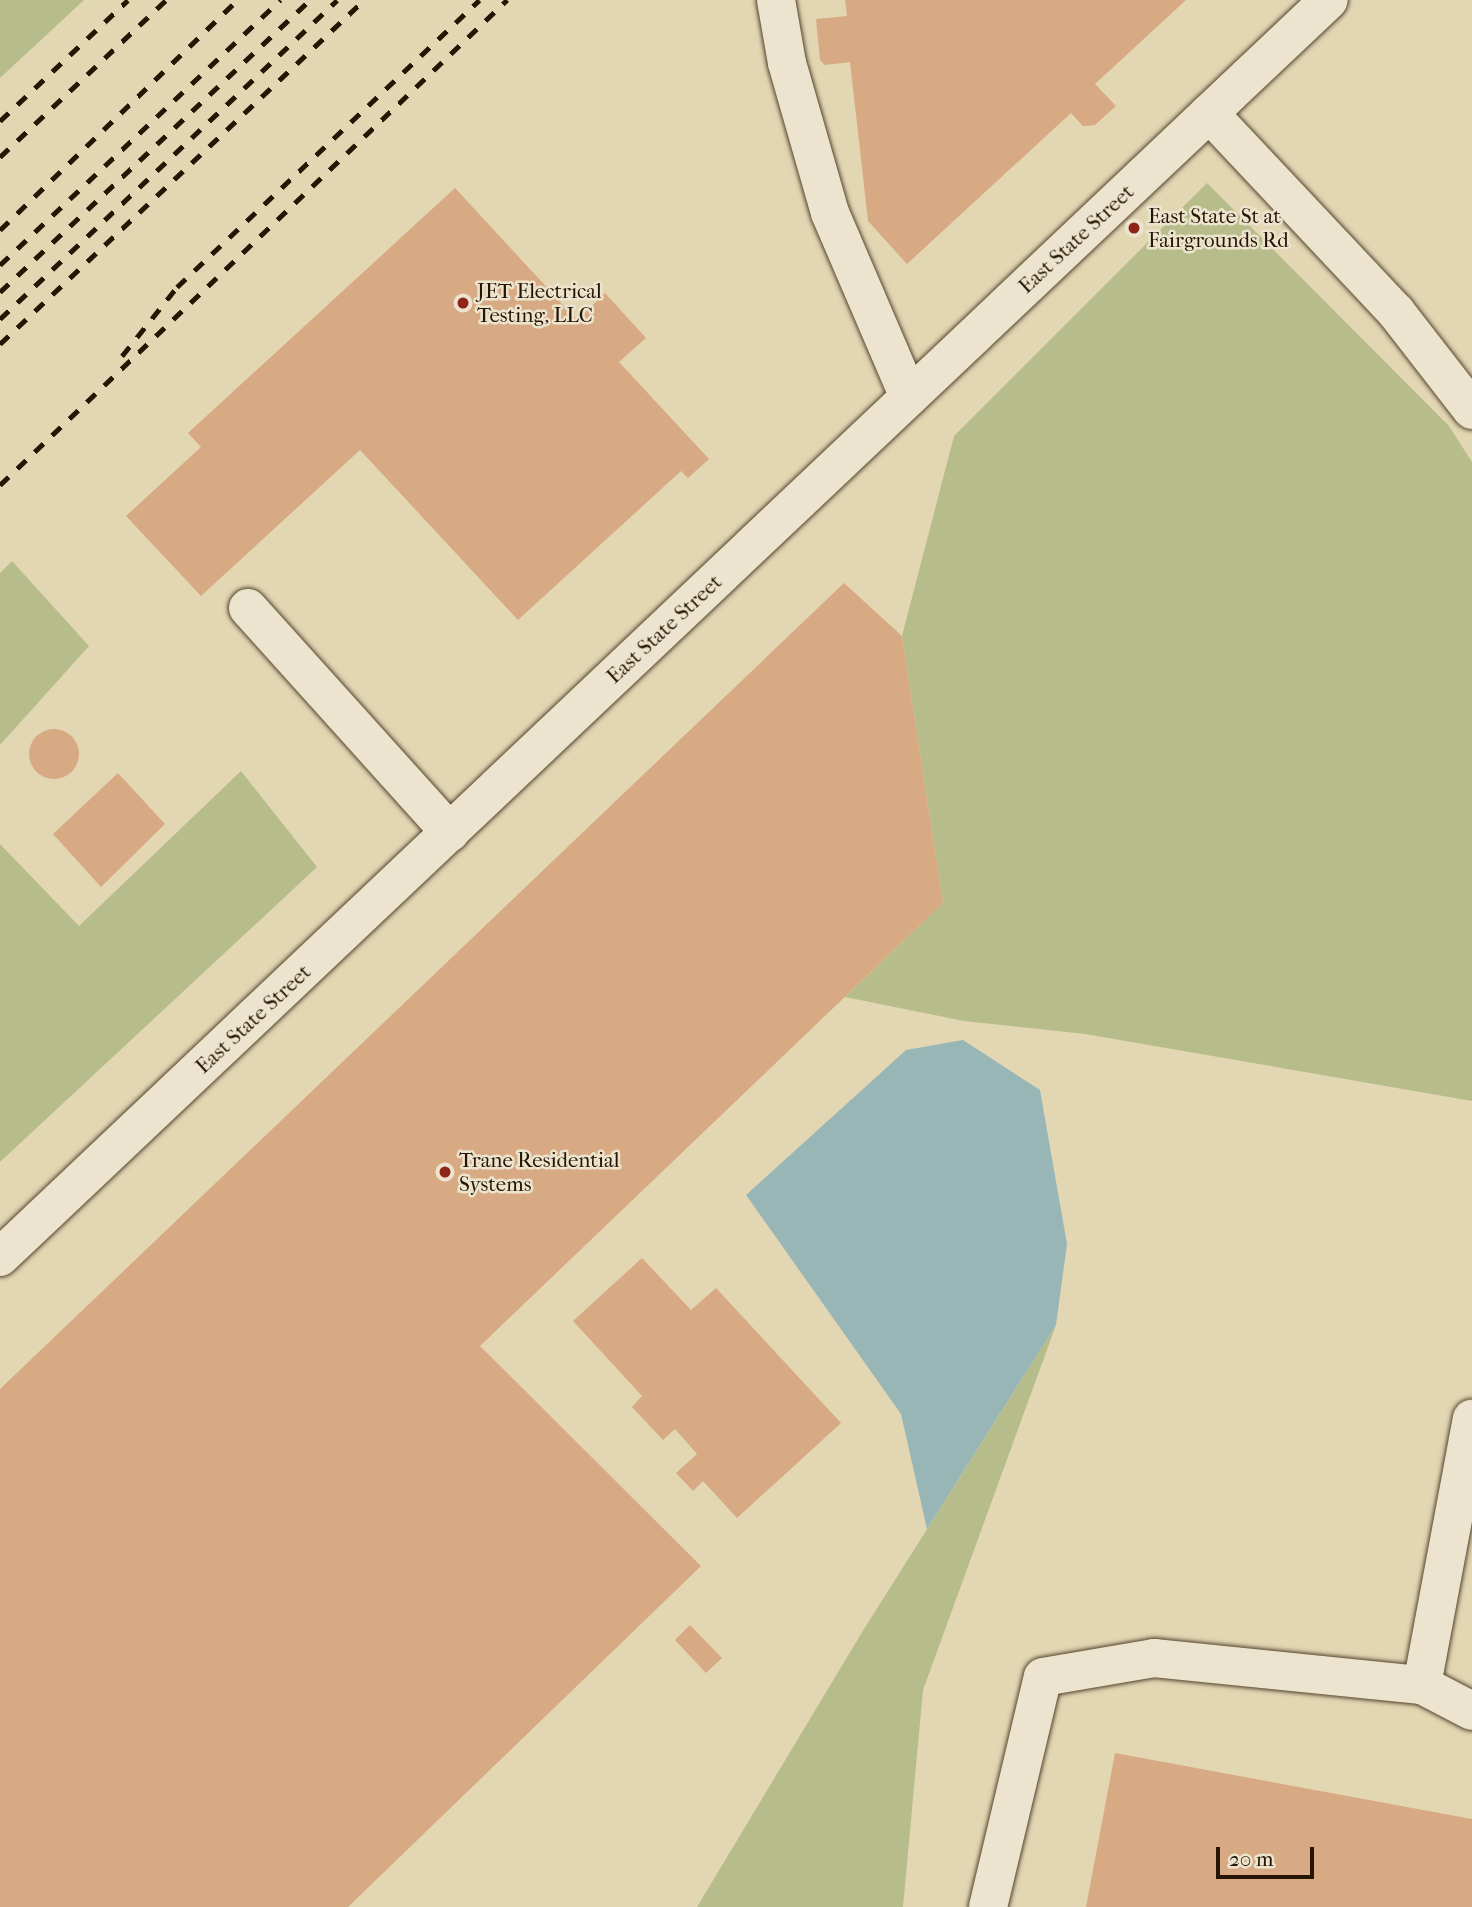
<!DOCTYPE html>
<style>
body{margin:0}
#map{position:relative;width:1472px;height:1907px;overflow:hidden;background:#e2d6b3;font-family:"IM FELL French Canon",serif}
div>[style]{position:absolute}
.green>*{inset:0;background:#b7bd8a}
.water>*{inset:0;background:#99b6b7}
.building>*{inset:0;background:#d8aa83}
.round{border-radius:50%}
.roads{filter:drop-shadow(0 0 2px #55452e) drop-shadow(0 0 2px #55452e)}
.minor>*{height:38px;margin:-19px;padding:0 19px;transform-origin:19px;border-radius:19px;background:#ece4ce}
.rail>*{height:5px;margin-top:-2.5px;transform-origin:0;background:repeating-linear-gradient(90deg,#261502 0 12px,transparent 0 24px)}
.dots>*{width:19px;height:19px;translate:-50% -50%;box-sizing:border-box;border:4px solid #ece4ce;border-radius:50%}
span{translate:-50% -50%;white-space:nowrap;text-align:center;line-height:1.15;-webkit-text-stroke:5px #ece4ce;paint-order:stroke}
.poi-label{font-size:21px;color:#261502}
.left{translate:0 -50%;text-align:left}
.street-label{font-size:21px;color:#261502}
.scale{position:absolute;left:1216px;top:1847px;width:98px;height:32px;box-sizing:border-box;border:4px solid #261502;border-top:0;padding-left:9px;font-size:21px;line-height:24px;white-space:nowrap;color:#261502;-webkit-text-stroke:5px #ece4ce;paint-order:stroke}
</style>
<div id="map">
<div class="green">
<i style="clip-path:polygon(0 0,84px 0,0 78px)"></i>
<i style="clip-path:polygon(1207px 183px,1449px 426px,1472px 462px,1472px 1101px,1085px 1034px,964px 1021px,845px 997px,943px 903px,902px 636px,954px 436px)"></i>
<i style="clip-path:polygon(12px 561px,89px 646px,0 745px,0 573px)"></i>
<i style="clip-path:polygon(241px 771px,317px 867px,0 1162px,0 844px,79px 926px)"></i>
<i style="clip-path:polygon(1056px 1325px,923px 1690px,903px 1907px,697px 1907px,864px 1629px)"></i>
</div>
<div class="water">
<i style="clip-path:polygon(963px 1040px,1040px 1090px,1067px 1244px,1056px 1325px,927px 1529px,901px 1414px,746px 1195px,906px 1050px)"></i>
</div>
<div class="building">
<i style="clip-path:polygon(845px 0,1186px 0,1095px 84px,1116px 106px,1095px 125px,1083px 126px,1071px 113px,907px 264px,868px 221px,850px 62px,825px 65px,820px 60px,816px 19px,847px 16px)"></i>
<i style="clip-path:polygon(455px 188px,577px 320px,605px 293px,646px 338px,619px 362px,709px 459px,688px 478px,681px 471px,518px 620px,360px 450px,201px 596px,126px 516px,201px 447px,188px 433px)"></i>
<i style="clip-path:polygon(844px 583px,902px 636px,943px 903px,480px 1346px,701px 1566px,348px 1907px,0 1907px,0 1389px)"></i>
<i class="round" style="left:29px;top:729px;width:50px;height:50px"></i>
<i style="clip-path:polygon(118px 773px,165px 824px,101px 887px,53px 834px)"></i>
<i style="clip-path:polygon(642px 1258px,691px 1310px,716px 1288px,841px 1423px,737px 1518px,703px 1481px,693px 1491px,676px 1473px,697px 1454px,675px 1429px,663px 1440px,632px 1407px,642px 1396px,573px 1321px)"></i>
<i style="clip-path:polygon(690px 1625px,722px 1658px,706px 1673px,675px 1640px)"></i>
<i style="clip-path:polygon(1115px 1753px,1472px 1819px,1472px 1907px,1086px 1907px)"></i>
</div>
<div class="roads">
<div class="minor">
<i style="left:776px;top:0;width:64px;rotate:80.1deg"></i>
<i style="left:787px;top:63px;width:156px;rotate:74deg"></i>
<i style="left:830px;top:213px;width:200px;rotate:66.8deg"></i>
<i style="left:1209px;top:113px;width:273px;rotate:46.8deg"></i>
<i style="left:1396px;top:312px;width:124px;rotate:52.2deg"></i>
<i style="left:248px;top:608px;width:302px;rotate:48deg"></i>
<i style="left:0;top:1257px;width:1829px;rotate:-43.41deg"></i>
<i style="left:1422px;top:1685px;width:56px;rotate:27.5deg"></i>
<i style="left:988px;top:1907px;width:236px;rotate:-76.6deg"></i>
<i style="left:1043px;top:1677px;width:113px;rotate:-9.7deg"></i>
<i style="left:1154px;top:1658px;width:269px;rotate:5.8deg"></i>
<i style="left:1422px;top:1685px;width:271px;rotate:-79.4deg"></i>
</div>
</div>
<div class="rail">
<i style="left:0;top:121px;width:176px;rotate:-43.4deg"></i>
<i style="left:0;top:157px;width:228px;rotate:-43.4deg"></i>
<i style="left:0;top:230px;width:330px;rotate:-44.1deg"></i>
<i style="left:0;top:265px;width:386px;rotate:-43.4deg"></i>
<i style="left:0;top:292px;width:426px;rotate:-43.3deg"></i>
<i style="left:0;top:319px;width:464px;rotate:-43.4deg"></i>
<i style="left:0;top:344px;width:501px;rotate:-43.38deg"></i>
<i style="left:122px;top:356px;width:88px;rotate:-51.4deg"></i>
<i style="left:177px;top:287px;width:417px;rotate:-43.5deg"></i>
<i style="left:0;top:485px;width:702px;rotate:-43.73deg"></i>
</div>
<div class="dots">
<i style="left:1134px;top:228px;background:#8f2418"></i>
<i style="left:463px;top:303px;background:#8f2418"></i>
<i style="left:445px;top:1172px;background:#8f2418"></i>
</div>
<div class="poi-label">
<span class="left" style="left:1148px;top:228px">East State St at<br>Fairgrounds Rd</span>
<span class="left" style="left:477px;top:303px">JET Electrical<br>Testing, LLC</span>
<span class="left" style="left:459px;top:1172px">Trane Residential<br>Systems</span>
</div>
<div class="street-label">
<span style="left:1076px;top:239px;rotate:-43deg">East State Street</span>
<span style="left:664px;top:629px;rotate:-43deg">East State Street</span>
<span style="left:253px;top:1019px;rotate:-43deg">East State Street</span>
</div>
<div class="scale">20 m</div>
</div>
